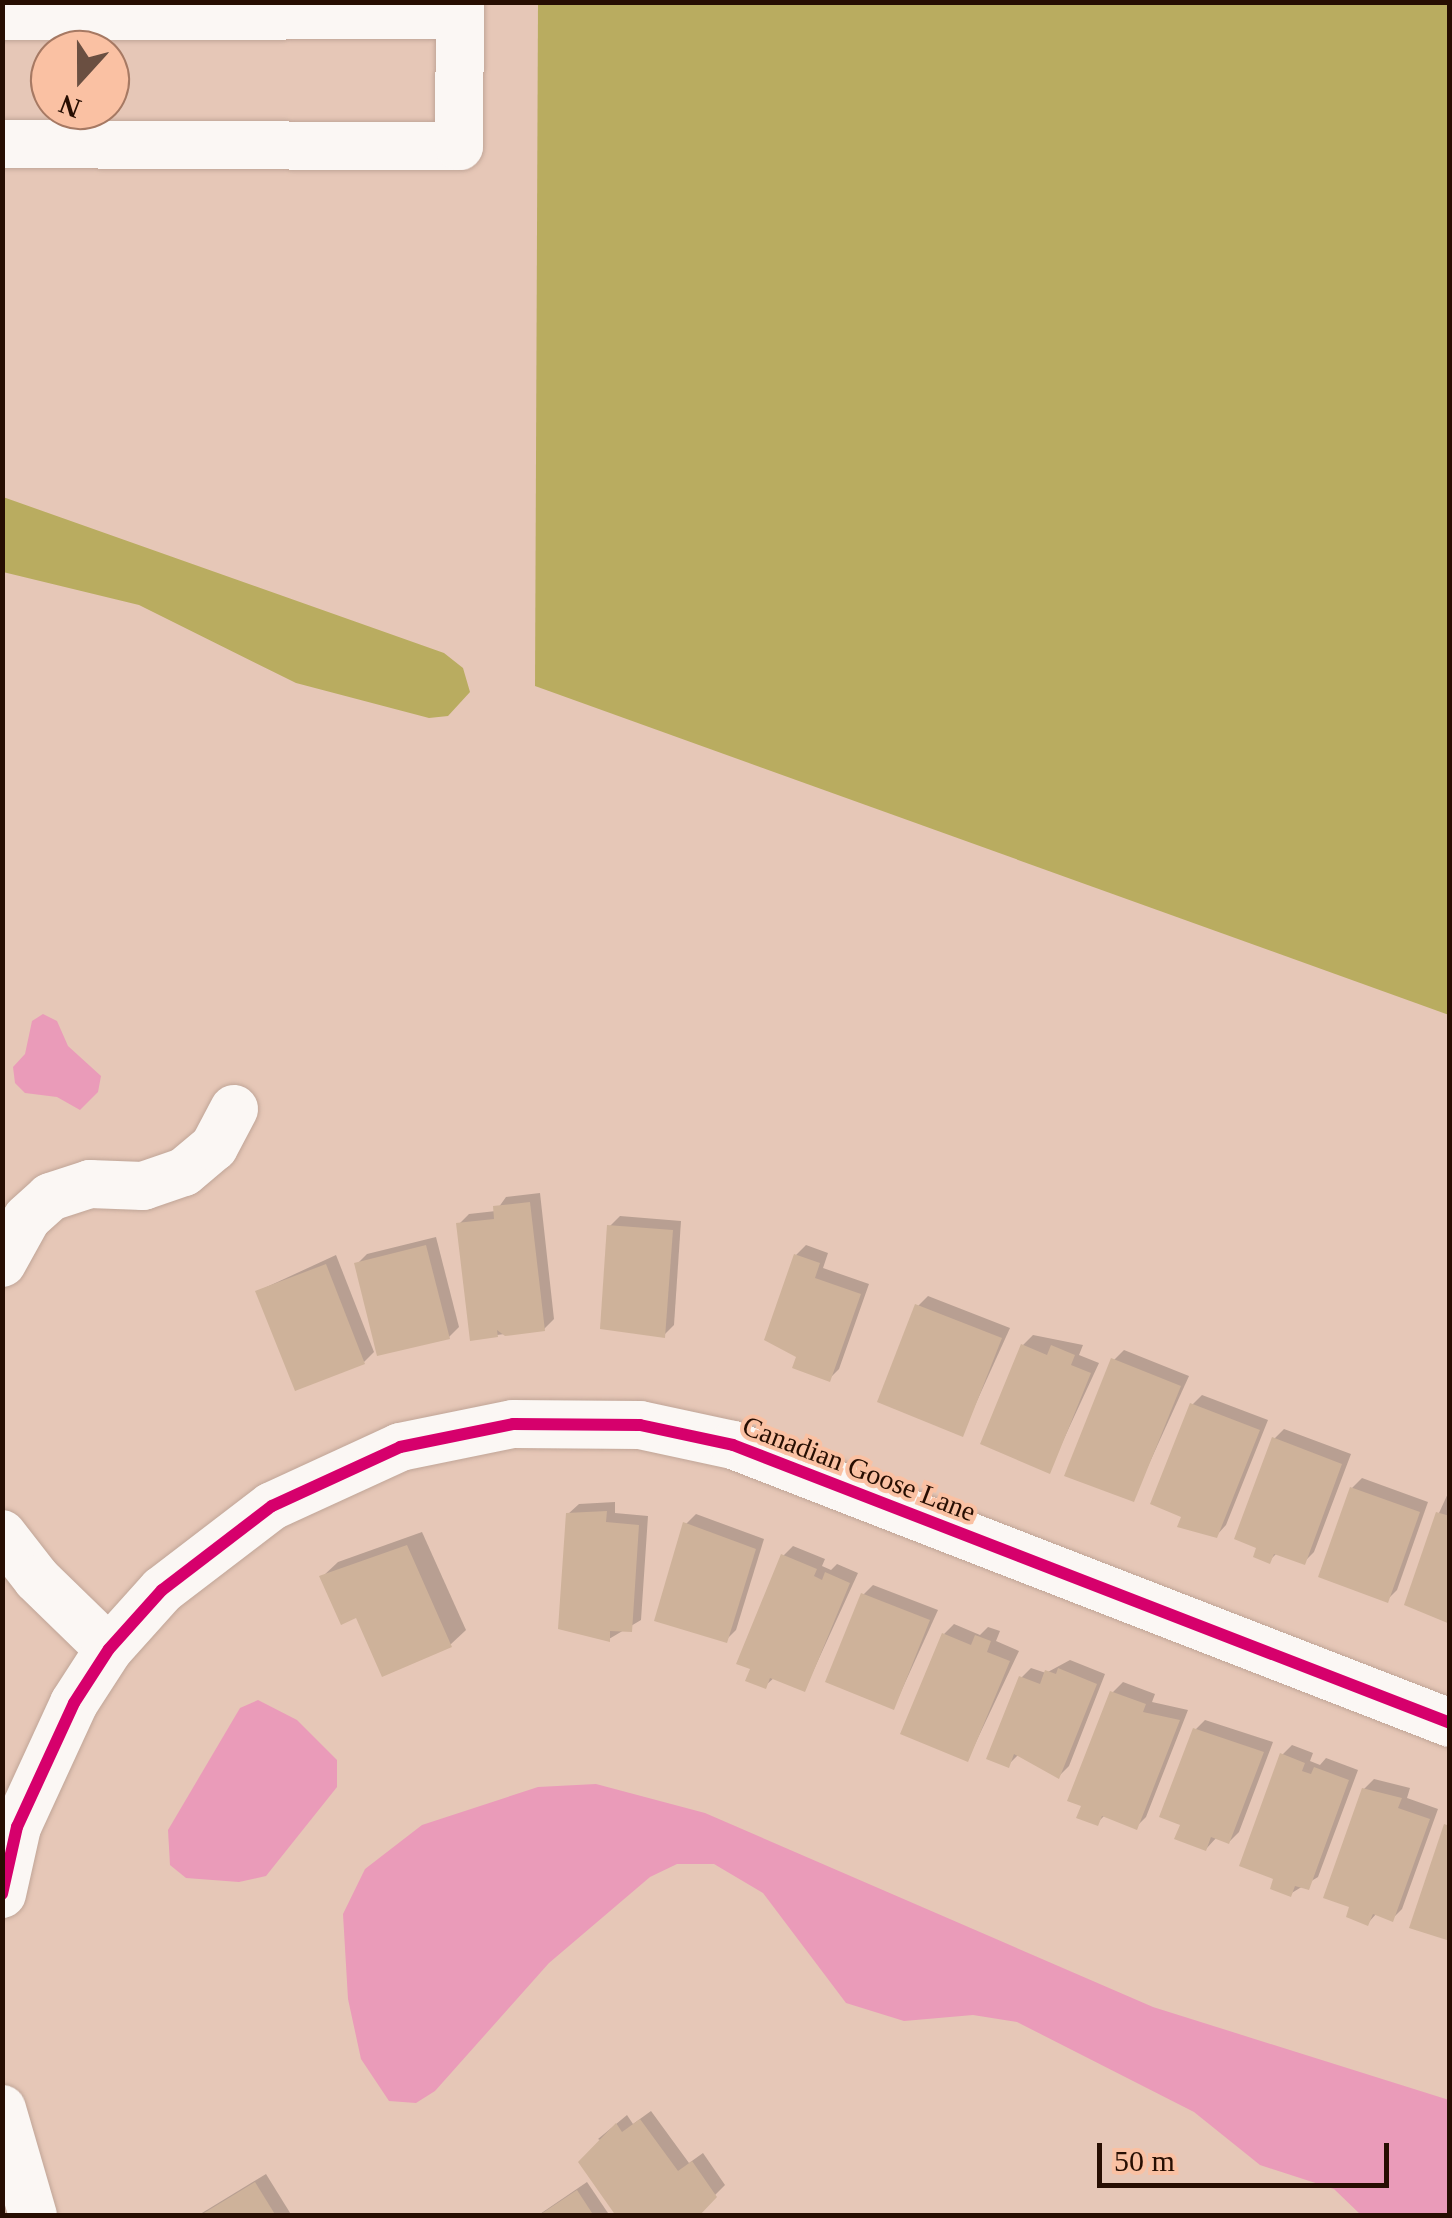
<!DOCTYPE html>
<style>
body{margin:0}
#map{position:relative;width:1452px;height:2218px;overflow:hidden;background:#e6c7b7;font-family:Georgia,serif}
div>[style]{position:absolute}
.forest>*{inset:0;background:#b9ac60}
.water>*{inset:0;background:#ea9bb9}
.shadow>*{inset:0;background:#0003}
.building>*{inset:0;background:#ceb29a}
.roads{filter:drop-shadow(0 0 2px #c0a597) drop-shadow(0 0 2px #c0a597)}
.minor>*{height:48px;margin:-24px;padding:0 24px;transform-origin:24px;border-radius:24px;background:#fbf7f4}
.cycleway>*{height:12px;margin:-6px;padding:0 6px;transform-origin:6px;border-radius:6px;background:#d6006c}
span{translate:-50% -50%;white-space:nowrap;text-align:center;line-height:1.15;-webkit-text-stroke:8px #fac1a3;paint-order:stroke}
.street-label{font-size:28px;color:#270e02}
.frame{position:absolute;inset:0;border:5px solid #270e02;pointer-events:none}
.north{position:absolute;left:30px;top:30px;width:100px;height:100px;box-sizing:border-box;background:#fac1a3;border:2px solid #a67963;border-radius:50%;rotate:201deg;font-size:28px;font-weight:700;line-height:40px;text-align:center;color:#270e02}
.north::after{content:'';display:block;margin:auto;width:35px;height:45px;background:#6a4f41;clip-path:polygon(50% 0,100% 100%,50% 72%,0 100%)}
.scale{position:absolute;left:1097px;top:2143px;width:292px;height:45px;box-sizing:border-box;border:5px solid #270e02;border-top:0;padding-left:12px;font-size:30px;line-height:35px;white-space:nowrap;color:#270e02;-webkit-text-stroke:8px #fac1a3;paint-order:stroke}
</style>
<div id="map">
<div class="forest">
<i style="clip-path:polygon(538px 3px,1449px 3px,1449px 1015px,535px 686px)"></i>
<i style="clip-path:polygon(3px 497px,444px 653px,463px 668px,470px 692px,448px 716px,429px 718px,296px 683px,139px 605px,3px 572px)"></i>
</div>
<div class="water">
<i style="clip-path:polygon(43px 1014px,57px 1021px,68px 1046px,101px 1076px,98px 1092px,80px 1110px,57px 1097px,25px 1093px,15px 1083px,13px 1067px,25px 1054px,32px 1021px)"></i>
<i style="clip-path:polygon(258px 1700px,297px 1720px,337px 1760px,337px 1787px,266px 1876px,239px 1882px,186px 1878px,170px 1865px,168px 1830px,240px 1708px)"></i>
<i style="clip-path:polygon(596px 1784px,705px 1813px,1153px 2007px,1449px 2100px,1449px 2215px,1361px 2215px,1334px 2189px,1260px 2165px,1194px 2112px,1017px 2022px,973px 2015px,904px 2021px,846px 2003px,763px 1893px,714px 1864px,677px 1864px,650px 1877px,549px 1963px,435px 2091px,416px 2103px,389px 2101px,361px 2059px,348px 1999px,343px 1914px,365px 1869px,422px 1825px,538px 1787px)"></i>
</div>
<div class="shadow">
<i style="clip-path:polygon(540px 1193px,554px 1319px,544px 1329px,497px 1335px,459px 1224px,469px 1214px,496px 1211px,506px 1197px)"></i>
<i style="clip-path:polygon(620px 1216px,681px 1221px,674px 1325px,664px 1335px,610px 1226px)"></i>
<i style="clip-path:polygon(436px 1237px,459px 1327px,449px 1337px,357px 1264px,367px 1254px)"></i>
<i style="clip-path:polygon(806px 1245px,828px 1253px,823px 1268px,869px 1284px,839px 1369px,829px 1379px,799px 1356px,796px 1255px)"></i>
<i style="clip-path:polygon(336px 1255px,374px 1352px,364px 1362px,258px 1291px)"></i>
<i style="clip-path:polygon(928px 1296px,1010px 1328px,962px 1434px,918px 1306px)"></i>
<i style="clip-path:polygon(1033px 1335px,1083px 1345px,1079px 1355px,1099px 1363px,1049px 1471px,1023px 1345px)"></i>
<i style="clip-path:polygon(1124px 1350px,1189px 1376px,1133px 1499px,1114px 1360px)"></i>
<i style="clip-path:polygon(1202px 1395px,1268px 1420px,1226px 1525px,1216px 1536px,1192px 1405px)"></i>
<i style="clip-path:polygon(1284px 1429px,1351px 1454px,1314px 1552px,1304px 1562px,1277px 1553px,1269px 1561px,1274px 1439px)"></i>
<i style="clip-path:polygon(1362px 1478px,1428px 1502px,1397px 1590px,1387px 1600px,1352px 1488px)"></i>
<i style="clip-path:polygon(1450px 1489px,1450px 1621px,1439px 1513px)"></i>
<i style="clip-path:polygon(615px 1502px,615px 1513px,648px 1516px,641px 1620px,609px 1639px,568px 1514px,579px 1504px)"></i>
<i style="clip-path:polygon(696px 1514px,764px 1539px,736px 1630px,726px 1640px,686px 1524px)"></i>
<i style="clip-path:polygon(422px 1532px,466px 1630px,450px 1645px,357px 1614px,322px 1577px,338px 1562px)"></i>
<i style="clip-path:polygon(793px 1546px,825px 1559px,822px 1566px,831px 1570px,837px 1564px,858px 1573px,805px 1689px,775px 1677px,765px 1686px,783px 1556px)"></i>
<i style="clip-path:polygon(873px 1585px,938px 1610px,894px 1707px,863px 1595px)"></i>
<i style="clip-path:polygon(954px 1624px,980px 1635px,988px 1627px,1000px 1631px,996px 1641px,1019px 1651px,968px 1759px,944px 1634px)"></i>
<i style="clip-path:polygon(1070px 1660px,1105px 1674px,1069px 1766px,1059px 1776px,1019px 1754px,1008px 1765px,1021px 1678px,1031px 1668px,1046px 1673px)"></i>
<i style="clip-path:polygon(1123px 1682px,1155px 1694px,1152px 1702px,1188px 1710px,1146px 1817px,1136px 1827px,1106px 1814px,1097px 1823px,1113px 1692px)"></i>
<i style="clip-path:polygon(1205px 1720px,1273px 1742px,1239px 1832px,1229px 1842px,1217px 1837px,1206px 1849px,1183px 1824px,1195px 1730px)"></i>
<i style="clip-path:polygon(1292px 1745px,1313px 1753px,1310px 1761px,1320px 1765px,1326px 1758px,1358px 1770px,1318px 1877px,1290px 1894px,1276px 1877px,1282px 1755px)"></i>
<i style="clip-path:polygon(1374px 1779px,1410px 1788px,1407px 1798px,1438px 1809px,1402px 1909px,1392px 1919px,1377px 1913px,1368px 1923px,1364px 1789px)"></i>
<i style="clip-path:polygon(651px 2111px,689px 2163px,703px 2153px,725px 2185px,715px 2195px,598px 2139px,627px 2115px,633px 2124px)"></i>
<i style="clip-path:polygon(266px 2174px,292px 2216px,197px 2216px)"></i>
<i style="clip-path:polygon(587px 2182px,610px 2216px,537px 2216px)"></i>
</div>
<div class="building">
<i style="clip-path:polygon(530px 1202px,545px 1331px,505px 1336px,497px 1330px,498px 1337px,470px 1341px,456px 1223px,494px 1219px,493px 1206px)"></i>
<i style="clip-path:polygon(607px 1225px,673px 1230px,665px 1338px,600px 1329px)"></i>
<i style="clip-path:polygon(426px 1245px,450px 1339px,377px 1356px,354px 1263px)"></i>
<i style="clip-path:polygon(794px 1254px,820px 1263px,815px 1278px,861px 1294px,830px 1382px,792px 1368px,796px 1357px,764px 1340px)"></i>
<i style="clip-path:polygon(326px 1264px,365px 1364px,295px 1391px,255px 1291px)"></i>
<i style="clip-path:polygon(915px 1304px,1002px 1338px,963px 1437px,877px 1402px)"></i>
<i style="clip-path:polygon(1021px 1344px,1047px 1355px,1051px 1345px,1075px 1355px,1071px 1365px,1091px 1373px,1050px 1474px,980px 1444px)"></i>
<i style="clip-path:polygon(1111px 1358px,1181px 1386px,1134px 1502px,1064px 1476px)"></i>
<i style="clip-path:polygon(1190px 1403px,1260px 1430px,1217px 1538px,1177px 1527px,1181px 1517px,1150px 1504px)"></i>
<i style="clip-path:polygon(1272px 1437px,1342px 1464px,1305px 1565px,1274px 1554px,1270px 1564px,1253px 1557px,1256px 1548px,1234px 1539px)"></i>
<i style="clip-path:polygon(1350px 1487px,1420px 1512px,1388px 1603px,1318px 1577px)"></i>
<i style="clip-path:polygon(607px 1511px,606px 1522px,639px 1525px,632px 1632px,610px 1631px,610px 1642px,558px 1629px,566px 1513px)"></i>
<i style="clip-path:polygon(1436px 1512px,1450px 1516px,1450px 1624px,1404px 1605px)"></i>
<i style="clip-path:polygon(683px 1522px,756px 1549px,727px 1643px,654px 1621px)"></i>
<i style="clip-path:polygon(407px 1545px,452px 1647px,382px 1677px,356px 1618px,341px 1625px,319px 1576px)"></i>
<i style="clip-path:polygon(781px 1554px,817px 1569px,814px 1576px,822px 1580px,825px 1572px,850px 1583px,805px 1692px,770px 1678px,766px 1689px,745px 1681px,750px 1669px,736px 1664px)"></i>
<i style="clip-path:polygon(861px 1593px,930px 1620px,894px 1710px,825px 1682px)"></i>
<i style="clip-path:polygon(942px 1633px,971px 1645px,975px 1635px,991px 1641px,987px 1652px,1010px 1661px,968px 1762px,900px 1734px)"></i>
<i style="clip-path:polygon(1058px 1668px,1097px 1684px,1059px 1779px,1014px 1754px,1009px 1768px,986px 1759px,1019px 1676px,1040px 1684px,1045px 1670px,1056px 1674px)"></i>
<i style="clip-path:polygon(1110px 1691px,1146px 1704px,1143px 1712px,1180px 1720px,1137px 1830px,1102px 1816px,1098px 1826px,1076px 1818px,1081px 1806px,1067px 1801px)"></i>
<i style="clip-path:polygon(1193px 1728px,1264px 1752px,1229px 1844px,1211px 1837px,1206px 1851px,1174px 1839px,1180px 1825px,1159px 1817px)"></i>
<i style="clip-path:polygon(1280px 1753px,1305px 1763px,1302px 1771px,1311px 1774px,1314px 1767px,1349px 1780px,1309px 1890px,1295px 1886px,1291px 1897px,1270px 1889px,1273px 1879px,1239px 1866px)"></i>
<i style="clip-path:polygon(1362px 1788px,1402px 1798px,1398px 1808px,1430px 1819px,1393px 1922px,1373px 1914px,1368px 1926px,1346px 1917px,1349px 1907px,1323px 1898px)"></i>
<i style="clip-path:polygon(1444px 1824px,1450px 1826px,1450px 1941px,1409px 1928px)"></i>
<i style="clip-path:polygon(640px 2119px,678px 2171px,692px 2161px,717px 2197px,699px 2216px,616px 2216px,578px 2162px,616px 2123px,622px 2132px)"></i>
<i style="clip-path:polygon(255px 2182px,276px 2216px,199px 2216px)"></i>
<i style="clip-path:polygon(577px 2190px,594px 2216px,538px 2216px)"></i>
</div>
<div class="roads">
<div class="minor">
<i style="left:2px;top:16px;width:458px;rotate:-0.1deg"></i>
<i style="left:2px;top:144px;width:457px;rotate:0.3deg"></i>
<i style="left:459px;top:146px;width:144px;rotate:-89.6deg"></i>
<i style="left:2px;top:1263px;width:51px;rotate:-60.9deg"></i>
<i style="left:27px;top:1218px;width:31px;rotate:-42deg"></i>
<i style="left:50px;top:1197px;width:42px;rotate:-18deg"></i>
<i style="left:90px;top:1184px;width:53px;rotate:2.2deg"></i>
<i style="left:143px;top:1186px;width:43px;rotate:-18.9deg"></i>
<i style="left:184px;top:1172px;width:39px;rotate:-40deg"></i>
<i style="left:214px;top:1147px;width:43px;rotate:-62.2deg"></i>
<i style="left:2px;top:1534px;width:57px;rotate:52.1deg"></i>
<i style="left:37px;top:1579px;width:100px;rotate:44.2deg"></i>
<i style="left:2px;top:1894px;width:69px;rotate:-77.4deg"></i>
<i style="left:17px;top:1827px;width:136px;rotate:-65.3deg"></i>
<i style="left:74px;top:1703px;width:64px;rotate:-57.1deg"></i>
<i style="left:109px;top:1649px;width:79px;rotate:-48.1deg"></i>
<i style="left:162px;top:1590px;width:138px;rotate:-37.4deg"></i>
<i style="left:272px;top:1506px;width:141px;rotate:-24.7deg"></i>
<i style="left:400px;top:1447px;width:115px;rotate:-11.5deg"></i>
<i style="left:513px;top:1424px;width:127px;rotate:0.5deg"></i>
<i style="left:640px;top:1425px;width:95px;rotate:12.1deg"></i>
<i style="left:733px;top:1445px;width:769px;rotate:21.19deg"></i>
<i style="left:2px;top:2109px;width:111px;rotate:73.8deg"></i>
</div>
</div>
<div class="cycleway">
<i style="left:2px;top:1894px;width:69px;rotate:-77.4deg"></i>
<i style="left:17px;top:1827px;width:136px;rotate:-65.3deg"></i>
<i style="left:74px;top:1703px;width:64px;rotate:-57.1deg"></i>
<i style="left:109px;top:1649px;width:79px;rotate:-48.1deg"></i>
<i style="left:162px;top:1590px;width:138px;rotate:-37.4deg"></i>
<i style="left:272px;top:1506px;width:141px;rotate:-24.7deg"></i>
<i style="left:400px;top:1447px;width:115px;rotate:-11.5deg"></i>
<i style="left:513px;top:1424px;width:127px;rotate:0.5deg"></i>
<i style="left:640px;top:1425px;width:95px;rotate:12.1deg"></i>
<i style="left:733px;top:1445px;width:769px;rotate:21.19deg"></i>
</div>
<div class="street-label">
<span style="left:859px;top:1469px;rotate:21deg">Canadian Goose Lane</span>
</div>
<div class="frame"></div>
<div class="north">N</div>
<div class="scale">50 m</div>
</div>
